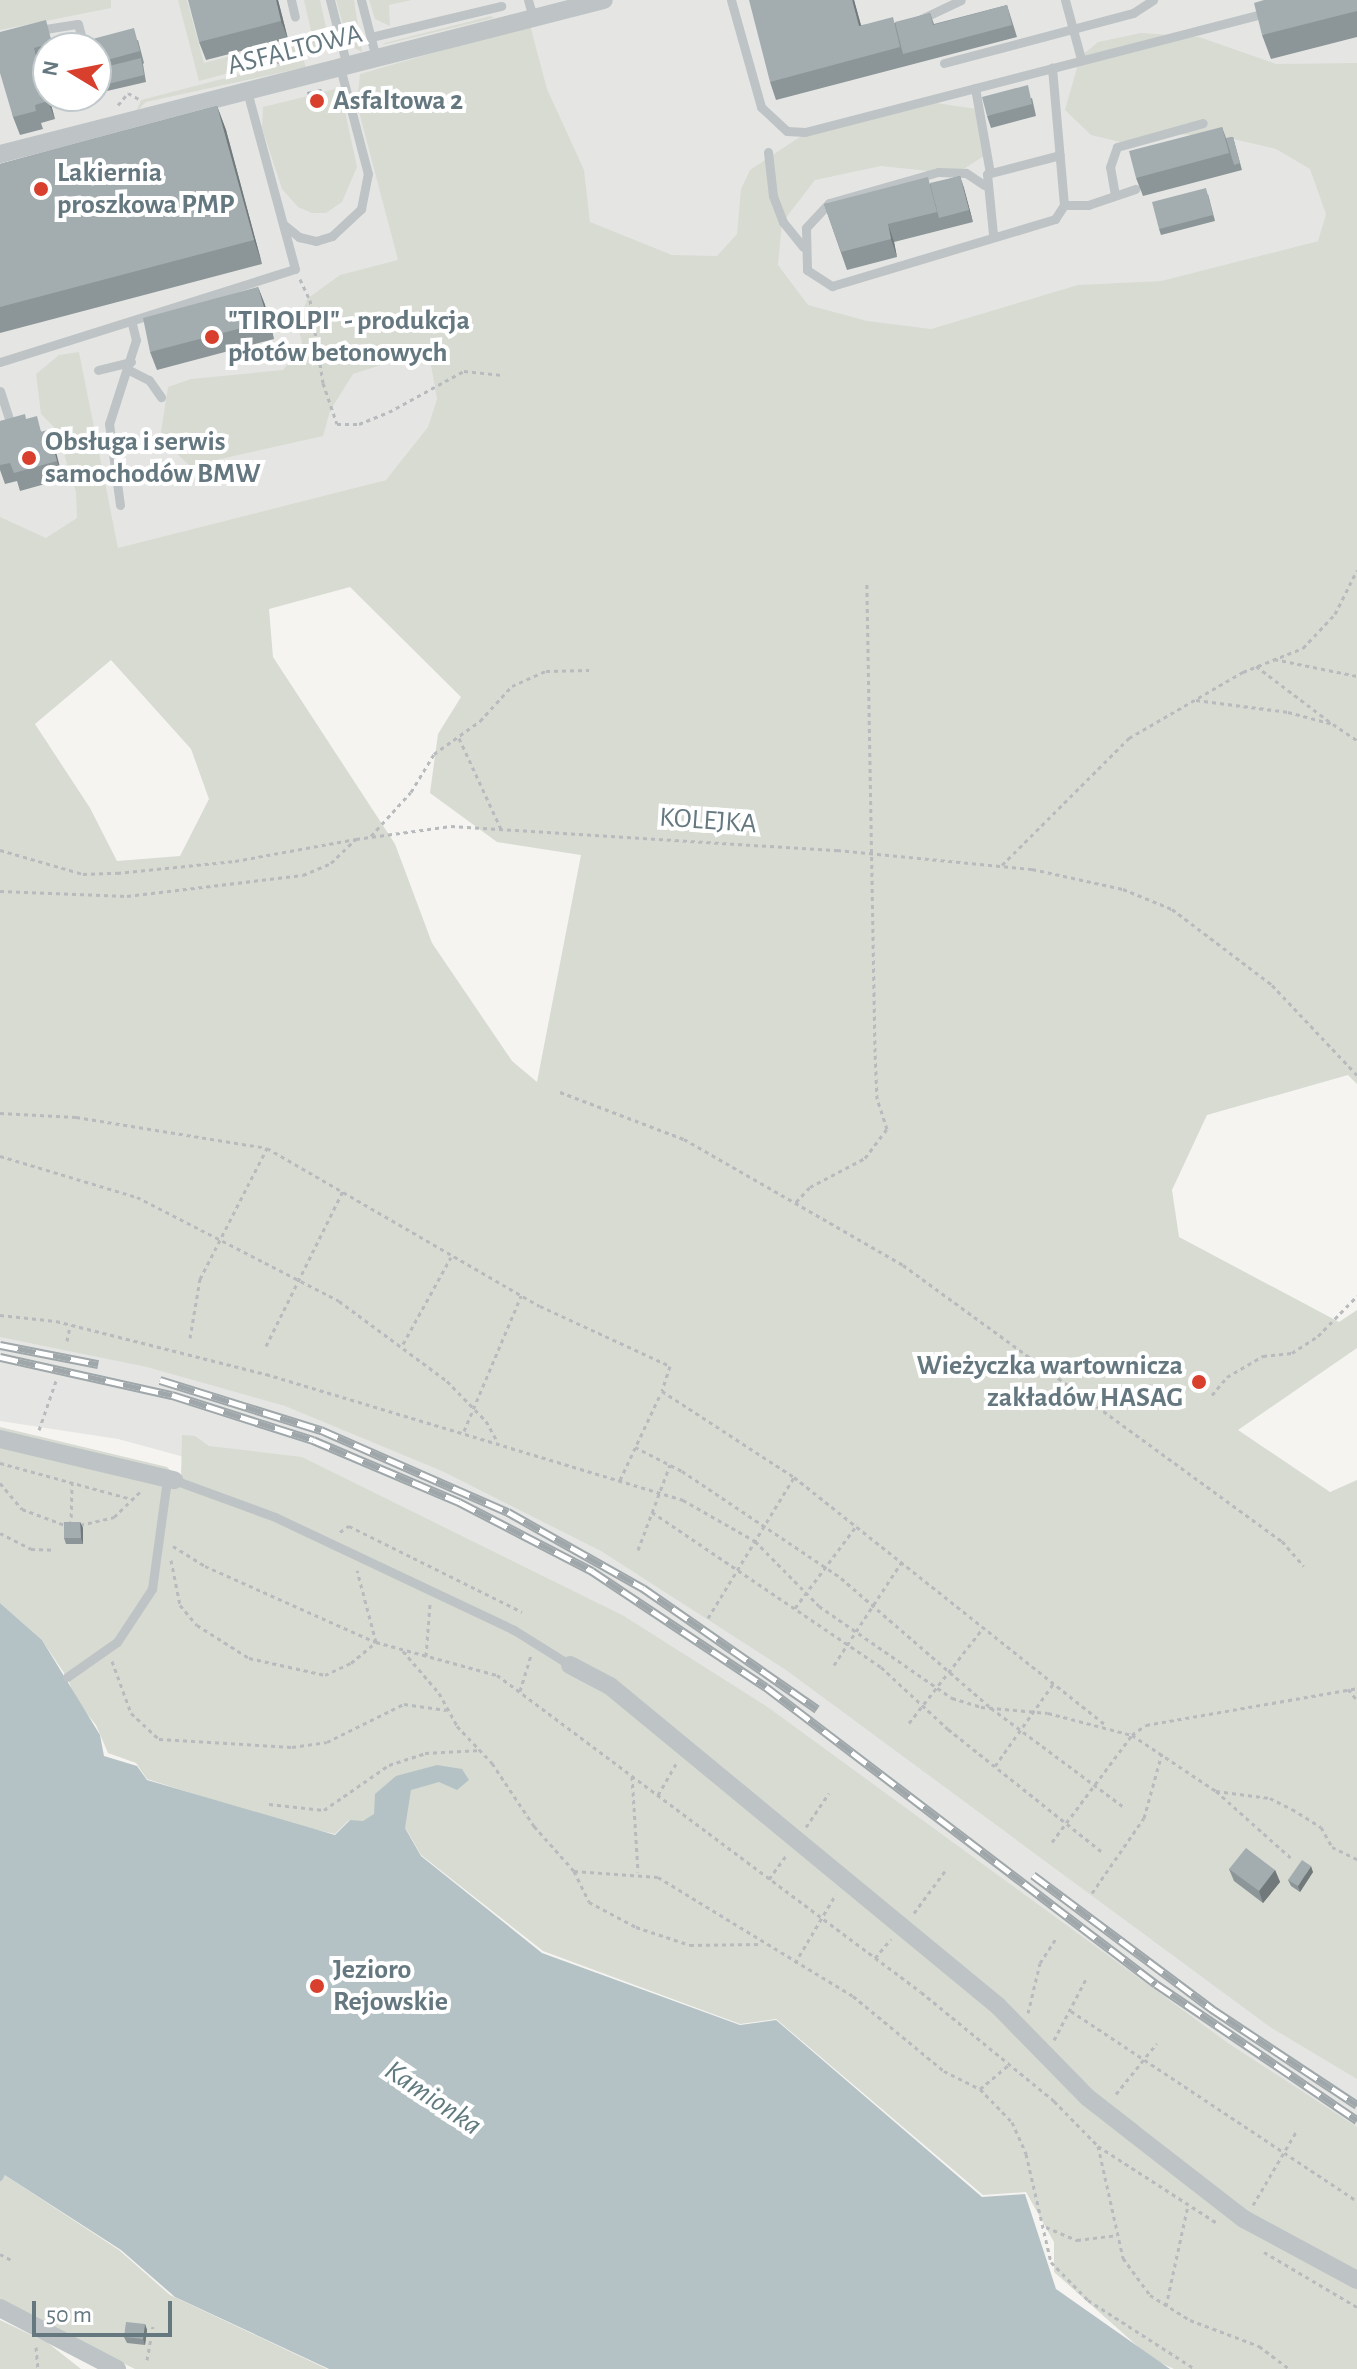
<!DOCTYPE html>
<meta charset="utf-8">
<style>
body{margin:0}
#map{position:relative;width:1357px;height:2369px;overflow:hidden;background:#f5f4f1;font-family:"Alegreya Sans",sans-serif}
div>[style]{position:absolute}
.built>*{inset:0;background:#e5e6e4}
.green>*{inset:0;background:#d7dbd2}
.water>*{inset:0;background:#b5c2c5}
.stream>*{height:6px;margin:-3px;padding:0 3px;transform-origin:3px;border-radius:3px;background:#b5c2c5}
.path>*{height:3px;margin-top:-1.5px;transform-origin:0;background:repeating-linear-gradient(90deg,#b8bbbd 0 4px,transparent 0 8px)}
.service>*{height:9px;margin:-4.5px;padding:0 4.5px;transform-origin:4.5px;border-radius:4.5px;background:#bec3c5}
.minor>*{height:18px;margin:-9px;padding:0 9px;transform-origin:9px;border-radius:9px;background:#bec3c5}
.rail>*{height:9px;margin-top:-4.5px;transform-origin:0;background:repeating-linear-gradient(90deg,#fff 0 18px,#9fa7aa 0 36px);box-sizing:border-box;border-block:2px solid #9fa7aa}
.wall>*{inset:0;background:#8c9597}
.shaded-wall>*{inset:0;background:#72797b}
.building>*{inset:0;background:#a3adb0}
.dots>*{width:22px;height:22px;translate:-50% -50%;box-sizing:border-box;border:4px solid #fff;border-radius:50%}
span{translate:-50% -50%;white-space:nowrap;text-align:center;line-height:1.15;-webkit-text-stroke:8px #fff;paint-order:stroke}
.street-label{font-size:28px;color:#657880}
.poi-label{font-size:28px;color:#657880;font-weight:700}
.left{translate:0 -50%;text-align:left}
.right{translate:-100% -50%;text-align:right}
.water-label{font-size:30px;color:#617a7e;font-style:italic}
.north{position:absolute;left:32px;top:32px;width:80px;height:80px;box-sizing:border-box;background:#fff;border:2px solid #c1c9cc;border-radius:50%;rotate:280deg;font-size:22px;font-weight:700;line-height:32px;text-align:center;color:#657880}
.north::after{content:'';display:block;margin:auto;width:28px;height:36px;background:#d83f2d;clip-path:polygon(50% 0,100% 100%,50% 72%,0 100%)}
.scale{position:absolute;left:32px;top:2301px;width:140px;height:36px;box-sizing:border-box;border:4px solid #657880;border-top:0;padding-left:10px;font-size:24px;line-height:28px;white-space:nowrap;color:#657880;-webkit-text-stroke:6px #fff;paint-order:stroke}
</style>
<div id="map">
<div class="built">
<i style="clip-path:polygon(evenodd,0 0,1357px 0,1357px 231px,0 579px,0 0,48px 48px,96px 48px,96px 96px,48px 96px,48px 48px)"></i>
<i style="clip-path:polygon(0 1243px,173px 1268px,1357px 1965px,1357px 2237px,262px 1478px,118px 1439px,0 1421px)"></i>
</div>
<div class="green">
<i style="clip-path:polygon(0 0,111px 0,111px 8px,0 30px)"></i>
<i style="clip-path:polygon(178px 0,187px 0,204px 63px,312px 35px,304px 0,320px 0,327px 32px,322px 34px,315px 50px,199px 81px)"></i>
<i style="clip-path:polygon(336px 0,354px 0,362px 52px,349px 45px)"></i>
<i style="clip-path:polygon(369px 0,412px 0,389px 5px,390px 26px,375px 19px)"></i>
<i style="clip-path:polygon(491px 16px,494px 18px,382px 45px,385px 43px)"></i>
<i style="clip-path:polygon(evenodd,530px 25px,547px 89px,584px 170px,590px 222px,672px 255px,717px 256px,737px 234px,741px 189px,750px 170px,815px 127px,936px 103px,977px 109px,990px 152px,956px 174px,881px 166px,815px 180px,782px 223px,778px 265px,808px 305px,867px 321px,931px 329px,1078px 285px,1161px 281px,1318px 241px,1326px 214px,1310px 169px,1276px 149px,1225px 137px,1176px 134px,1120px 142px,1091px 135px,1065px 110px,1080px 57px,1098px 42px,1141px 33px,1199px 37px,1276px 64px,1357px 63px,1357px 1084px,1348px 1075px,1207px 1115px,1172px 1190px,1179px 1237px,1339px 1322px,1357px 1310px,1357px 1348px,1238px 1430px,1330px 1492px,1357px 1480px,1357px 2079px,1270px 2027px,786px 1670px,601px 1551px,442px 1471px,285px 1406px,147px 1367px,0 1337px,0 517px,46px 538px,77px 518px,76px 492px,56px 429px,41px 414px,36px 374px,59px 355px,79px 352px,118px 548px,386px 480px,428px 427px,437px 399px,429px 354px,394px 351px,384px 364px,353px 374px,330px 411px,323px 436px,190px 466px,160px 438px,168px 387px,191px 379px,283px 370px,303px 347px,298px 327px,307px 299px,340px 275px,398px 260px,357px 104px,360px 74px,530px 25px,350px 587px,461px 697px,438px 734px,430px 793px,497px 842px,581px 855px,537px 1082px,512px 1061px,432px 943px,395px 844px,273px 657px,269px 609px,350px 587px,530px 25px,111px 660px,191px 749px,209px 799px,180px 856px,117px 861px,90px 808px,35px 724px,111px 660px)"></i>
<i style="clip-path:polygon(303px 58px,306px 67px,146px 102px,136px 112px,141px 100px)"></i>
<i style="clip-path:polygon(335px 89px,343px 102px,357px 167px,342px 202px,326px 213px,312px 213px,298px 207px,282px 189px,262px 128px,263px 107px,308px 96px,312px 106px,325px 102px,323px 92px)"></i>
<i style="clip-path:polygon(0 1427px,167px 1467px,171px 1471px,0 1431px)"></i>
<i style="clip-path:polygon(182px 1435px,195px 1436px,209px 1446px,302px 1457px,624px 1616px,769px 1708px,1228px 2043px,1357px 2127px,1357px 2369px,1174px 2369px,1152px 2359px,1054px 2272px,1054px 2242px,1026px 2192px,983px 2195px,776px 2019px,740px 2024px,543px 1951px,421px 1855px,406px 1829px,349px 1820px,335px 1834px,282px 1822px,147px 1779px,136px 1763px,108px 1753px,96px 1725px,75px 1699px,68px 1679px,42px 1640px,0 1603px,0 1444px,181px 1479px)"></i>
<i style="clip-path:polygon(0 2172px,119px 2250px,170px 2295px,327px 2369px,135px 2369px,0 2303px)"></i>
<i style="clip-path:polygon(0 2320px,48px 2343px,81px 2369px,0 2369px)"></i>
</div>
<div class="water">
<i style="clip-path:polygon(0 1603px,42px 1640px,100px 1735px,104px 1756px,137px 1766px,147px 1780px,335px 1835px,350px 1820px,363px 1821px,374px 1814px,375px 1794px,396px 1776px,437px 1765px,462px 1769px,469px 1780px,457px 1790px,439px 1782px,411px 1790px,405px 1828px,421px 1856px,542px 1953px,740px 2025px,776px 2020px,982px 2197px,1025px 2194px,1056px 2289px,1170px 2369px,329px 2369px,175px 2297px,121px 2250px,0 2172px)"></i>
</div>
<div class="stream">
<i style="left:0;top:2178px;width:4px;rotate:-63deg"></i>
</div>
<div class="path">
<i style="left:254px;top:68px;width:48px;rotate:-13.2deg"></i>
<i style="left:118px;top:105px;width:16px;rotate:-50deg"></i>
<i style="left:128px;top:93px;width:13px;rotate:29deg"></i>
<i style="left:300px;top:279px;width:23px;rotate:65deg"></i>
<i style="left:310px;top:300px;width:84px;rotate:81.1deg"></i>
<i style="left:323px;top:383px;width:43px;rotate:71.1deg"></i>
<i style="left:337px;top:424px;width:22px"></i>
<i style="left:359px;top:424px;width:32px;rotate:-22deg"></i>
<i style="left:389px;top:412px;width:85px;rotate:-28.7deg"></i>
<i style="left:464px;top:371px;width:37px;rotate:6deg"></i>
<i style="left:1274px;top:659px;width:85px;rotate:11.6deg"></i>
<i style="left:1256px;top:666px;width:93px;rotate:37.1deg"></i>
<i style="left:1196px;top:700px;width:93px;rotate:7.4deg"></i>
<i style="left:1288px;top:712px;width:47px;rotate:14.9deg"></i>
<i style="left:1333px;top:724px;width:29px;rotate:34deg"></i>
<i style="left:459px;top:738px;width:100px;rotate:65.2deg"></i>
<i style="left:371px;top:836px;width:59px;rotate:-47.7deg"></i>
<i style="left:411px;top:792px;width:44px;rotate:-58.8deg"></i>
<i style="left:434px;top:754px;width:57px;rotate:-35.7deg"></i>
<i style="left:480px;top:721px;width:47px;rotate:-47.6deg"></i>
<i style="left:512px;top:686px;width:37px;rotate:-24deg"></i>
<i style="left:546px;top:671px;width:43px;rotate:-1.3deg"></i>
<i style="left:0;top:850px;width:86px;rotate:16.1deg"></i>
<i style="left:83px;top:874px;width:34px;rotate:-2deg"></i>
<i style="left:117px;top:873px;width:119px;rotate:-5.8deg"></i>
<i style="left:235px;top:861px;width:123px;rotate:-10.3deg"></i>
<i style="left:1002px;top:865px;width:180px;rotate:-45deg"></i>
<i style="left:1129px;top:738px;width:132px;rotate:-30.1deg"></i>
<i style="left:1243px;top:672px;width:65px;rotate:-21.8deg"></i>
<i style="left:1303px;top:648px;width:47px;rotate:-46.7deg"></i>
<i style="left:1335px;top:614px;width:49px;rotate:-63.4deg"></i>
<i style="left:0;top:891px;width:127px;rotate:2.3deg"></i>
<i style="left:127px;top:896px;width:177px;rotate:-6.8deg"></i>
<i style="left:303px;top:875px;width:30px;rotate:-23deg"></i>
<i style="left:331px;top:863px;width:35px;rotate:-44deg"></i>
<i style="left:356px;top:839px;width:96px;rotate:-7.8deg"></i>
<i style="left:451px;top:826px;width:387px;rotate:3.6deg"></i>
<i style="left:837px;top:850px;width:196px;rotate:5.6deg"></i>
<i style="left:1032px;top:869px;width:93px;rotate:12.4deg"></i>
<i style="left:1123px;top:889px;width:53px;rotate:22.2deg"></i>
<i style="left:1172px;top:909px;width:126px;rotate:37.2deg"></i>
<i style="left:1272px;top:985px;width:124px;rotate:46.6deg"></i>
<i style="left:560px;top:1092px;width:133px;rotate:20.8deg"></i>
<i style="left:684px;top:1139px;width:253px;rotate:29.9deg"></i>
<i style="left:903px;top:1265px;width:469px;rotate:36.1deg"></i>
<i style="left:1282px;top:1541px;width:33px;rotate:49deg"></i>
<i style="left:0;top:1113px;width:76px;rotate:3deg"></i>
<i style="left:76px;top:1117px;width:193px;rotate:9.2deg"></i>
<i style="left:267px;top:1148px;width:315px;rotate:30.1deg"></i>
<i style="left:540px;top:1306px;width:143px;rotate:24.8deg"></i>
<i style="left:670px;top:1366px;width:26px;rotate:108deg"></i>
<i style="left:662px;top:1391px;width:158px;rotate:33.1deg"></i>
<i style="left:794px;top:1477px;width:396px;rotate:38.5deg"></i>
<i style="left:0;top:1156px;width:143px;rotate:16.7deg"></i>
<i style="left:137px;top:1197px;width:227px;rotate:27.2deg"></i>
<i style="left:339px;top:1301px;width:134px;rotate:36.5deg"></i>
<i style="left:447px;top:1381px;width:56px;rotate:45.7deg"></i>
<i style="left:486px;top:1421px;width:23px;rotate:61deg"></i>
<i style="left:796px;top:1202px;width:21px;rotate:-47deg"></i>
<i style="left:810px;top:1187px;width:62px;rotate:-27.8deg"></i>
<i style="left:865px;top:1158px;width:36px;rotate:-53deg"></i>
<i style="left:887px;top:1129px;width:32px;rotate:-108deg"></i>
<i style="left:877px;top:1099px;width:47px;rotate:-92.4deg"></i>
<i style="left:875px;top:1052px;width:469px;rotate:-91deg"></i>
<i style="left:0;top:1315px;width:56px;rotate:6.1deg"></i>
<i style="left:56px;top:1321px;width:217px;rotate:14.2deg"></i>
<i style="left:266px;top:1374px;width:436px;rotate:16.8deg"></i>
<i style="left:683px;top:1500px;width:83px;rotate:29.7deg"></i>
<i style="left:755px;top:1541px;width:91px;rotate:45.4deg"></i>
<i style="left:819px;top:1606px;width:162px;rotate:34.7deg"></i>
<i style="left:952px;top:1698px;width:30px;rotate:17deg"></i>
<i style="left:981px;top:1707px;width:67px;rotate:5.1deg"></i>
<i style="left:1048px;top:1713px;width:87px;rotate:14.7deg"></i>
<i style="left:1132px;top:1735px;width:101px;rotate:33.7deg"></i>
<i style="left:1216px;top:1791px;width:54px;rotate:7.4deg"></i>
<i style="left:1270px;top:1798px;width:25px;rotate:27deg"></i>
<i style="left:1292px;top:1809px;width:34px;rotate:32deg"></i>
<i style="left:1321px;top:1827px;width:23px;rotate:61deg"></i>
<i style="left:1332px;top:1847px;width:28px;rotate:26deg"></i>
<i style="left:190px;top:1338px;width:60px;rotate:-80.4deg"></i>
<i style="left:200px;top:1279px;width:147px;rotate:-62.9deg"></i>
<i style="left:67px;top:1341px;width:16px;rotate:-79deg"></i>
<i style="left:403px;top:1344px;width:99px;rotate:-61.1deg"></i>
<i style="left:266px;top:1346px;width:173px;rotate:-63.6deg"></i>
<i style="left:1212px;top:1395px;width:23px;rotate:-50deg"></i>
<i style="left:1227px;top:1377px;width:42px;rotate:-30.3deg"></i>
<i style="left:1263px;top:1356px;width:29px;rotate:-6deg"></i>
<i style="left:1292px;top:1353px;width:31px;rotate:-33deg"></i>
<i style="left:1318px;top:1336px;width:56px;rotate:-45.7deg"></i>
<i style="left:39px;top:1430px;width:52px;rotate:-70.9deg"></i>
<i style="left:464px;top:1431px;width:147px;rotate:-67.1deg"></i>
<i style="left:635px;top:1447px;width:53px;rotate:27.1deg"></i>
<i style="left:682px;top:1471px;width:192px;rotate:33.9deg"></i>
<i style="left:841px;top:1578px;width:198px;rotate:40.9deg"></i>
<i style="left:991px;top:1708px;width:166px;rotate:36.7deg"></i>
<i style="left:0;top:1463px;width:137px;rotate:15.3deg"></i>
<i style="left:620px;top:1480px;width:96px;rotate:-64.8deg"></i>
<i style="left:0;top:1483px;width:34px;rotate:50deg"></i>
<i style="left:22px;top:1509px;width:46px;rotate:20.4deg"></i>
<i style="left:652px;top:1512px;width:277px;rotate:34.1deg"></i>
<i style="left:881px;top:1667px;width:91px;rotate:42.8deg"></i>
<i style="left:948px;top:1729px;width:196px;rotate:38.6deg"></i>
<i style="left:71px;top:1525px;width:42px;rotate:-88.6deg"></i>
<i style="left:80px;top:1525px;width:35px;rotate:-13deg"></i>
<i style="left:114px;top:1517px;width:36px;rotate:-44deg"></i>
<i style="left:340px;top:1532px;width:11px;rotate:-34deg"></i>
<i style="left:349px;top:1526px;width:193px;rotate:26.4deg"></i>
<i style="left:0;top:1533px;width:35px;rotate:27deg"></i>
<i style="left:31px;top:1549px;width:24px;rotate:2deg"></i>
<i style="left:173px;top:1546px;width:38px;rotate:32deg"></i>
<i style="left:205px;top:1566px;width:187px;rotate:24deg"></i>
<i style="left:376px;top:1642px;width:125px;rotate:15.3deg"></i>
<i style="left:497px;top:1675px;width:529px;rotate:36.78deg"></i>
<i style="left:921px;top:1992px;width:172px;rotate:39.3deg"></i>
<i style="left:1054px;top:2101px;width:63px;rotate:45.6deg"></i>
<i style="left:1098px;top:2146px;width:142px;rotate:32.9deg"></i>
<i style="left:638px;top:1550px;width:91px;rotate:-69.4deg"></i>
<i style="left:171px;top:1560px;width:46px;rotate:78.7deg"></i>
<i style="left:180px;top:1605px;width:26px;rotate:50deg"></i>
<i style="left:197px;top:1625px;width:62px;rotate:32.4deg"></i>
<i style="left:249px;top:1658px;width:78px;rotate:12.6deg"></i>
<i style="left:325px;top:1675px;width:29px;rotate:-25deg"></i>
<i style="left:351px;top:1663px;width:33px;rotate:-40deg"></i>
<i style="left:376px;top:1642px;width:74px;rotate:-104.8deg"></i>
<i style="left:795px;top:1608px;width:104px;rotate:-53.2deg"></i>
<i style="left:708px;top:1618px;width:165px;rotate:-58.6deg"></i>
<i style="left:403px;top:1651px;width:55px;rotate:49.4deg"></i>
<i style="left:439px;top:1693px;width:38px;rotate:61deg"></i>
<i style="left:457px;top:1726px;width:51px;rotate:46.6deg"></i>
<i style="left:492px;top:1763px;width:76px;rotate:56.3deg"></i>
<i style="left:534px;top:1826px;width:60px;rotate:48.4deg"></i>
<i style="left:574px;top:1871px;width:84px;rotate:4.1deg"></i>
<i style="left:658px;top:1877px;width:228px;rotate:31.4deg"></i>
<i style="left:853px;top:1996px;width:118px;rotate:39.5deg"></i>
<i style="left:944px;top:2071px;width:40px;rotate:26.6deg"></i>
<i style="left:980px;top:2089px;width:46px;rotate:45.9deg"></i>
<i style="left:1012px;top:2122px;width:35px;rotate:66deg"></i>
<i style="left:1026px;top:2154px;width:111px;rotate:77deg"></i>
<i style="left:1051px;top:2262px;width:53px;rotate:45.8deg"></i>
<i style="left:1088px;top:2300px;width:127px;rotate:32.8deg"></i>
<i style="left:426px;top:1656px;width:52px;rotate:-85.6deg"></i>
<i style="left:112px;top:1661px;width:55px;rotate:69.9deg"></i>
<i style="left:131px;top:1713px;width:38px;rotate:43deg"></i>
<i style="left:159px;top:1739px;width:133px;rotate:3.4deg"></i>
<i style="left:292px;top:1747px;width:35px;rotate:-8deg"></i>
<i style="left:327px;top:1742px;width:86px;rotate:-26.3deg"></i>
<i style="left:404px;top:1704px;width:43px;rotate:7.9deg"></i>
<i style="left:834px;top:1665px;width:126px;rotate:-56.7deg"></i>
<i style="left:1348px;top:1689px;width:14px;rotate:51deg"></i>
<i style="left:520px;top:1691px;width:37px;rotate:-73deg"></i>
<i style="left:909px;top:1723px;width:120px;rotate:-52.1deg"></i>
<i style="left:995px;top:1766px;width:100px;rotate:-54.7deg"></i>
<i style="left:632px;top:1776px;width:96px;rotate:86.4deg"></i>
<i style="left:1216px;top:1791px;width:102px;rotate:41.8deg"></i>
<i style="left:658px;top:1795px;width:36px;rotate:-60deg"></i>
<i style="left:269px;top:1804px;width:55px;rotate:6.2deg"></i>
<i style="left:324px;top:1810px;width:79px;rotate:-34.7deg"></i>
<i style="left:389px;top:1765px;width:38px;rotate:-18deg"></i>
<i style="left:425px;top:1753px;width:56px;rotate:-3.1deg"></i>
<i style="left:806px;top:1827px;width:41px;rotate:-55.9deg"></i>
<i style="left:1052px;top:1842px;width:134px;rotate:-53.2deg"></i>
<i style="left:1132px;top:1735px;width:17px;rotate:-36deg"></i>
<i style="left:1146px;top:1725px;width:214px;rotate:-9.9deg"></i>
<i style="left:574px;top:1871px;width:34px;rotate:64deg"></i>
<i style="left:589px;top:1902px;width:53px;rotate:28deg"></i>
<i style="left:636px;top:1927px;width:57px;rotate:18.4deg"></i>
<i style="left:690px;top:1945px;width:71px;rotate:-0.8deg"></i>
<i style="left:769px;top:1879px;width:29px;rotate:-54deg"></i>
<i style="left:1092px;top:1893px;width:91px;rotate:-55.3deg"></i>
<i style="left:1144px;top:1818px;width:67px;rotate:-74.5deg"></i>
<i style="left:914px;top:1913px;width:52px;rotate:-53.6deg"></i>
<i style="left:875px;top:1958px;width:25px;rotate:-50deg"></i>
<i style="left:795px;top:1963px;width:80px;rotate:-59.3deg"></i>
<i style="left:1071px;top:2011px;width:343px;rotate:33.6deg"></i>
<i style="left:1028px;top:2013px;width:51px;rotate:-76.5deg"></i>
<i style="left:1040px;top:1963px;width:30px;rotate:-57deg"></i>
<i style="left:1054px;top:2040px;width:69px;rotate:-62.3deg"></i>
<i style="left:980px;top:2089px;width:39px;rotate:-40deg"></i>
<i style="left:1116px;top:2094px;width:65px;rotate:-51.2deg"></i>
<i style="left:1098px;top:2146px;width:115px;rotate:77.4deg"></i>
<i style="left:1123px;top:2258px;width:46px;rotate:53.9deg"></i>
<i style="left:1150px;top:2295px;width:47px;rotate:32deg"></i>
<i style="left:1190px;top:2320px;width:74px;rotate:20.6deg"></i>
<i style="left:1259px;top:2346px;width:38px;rotate:37deg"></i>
<i style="left:1253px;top:2205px;width:85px;rotate:-59.5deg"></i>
<i style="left:1046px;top:2227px;width:34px;rotate:23deg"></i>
<i style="left:1077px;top:2240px;width:38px;rotate:-7deg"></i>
<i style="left:1264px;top:2252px;width:108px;rotate:30.6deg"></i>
<i style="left:0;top:2254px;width:15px;rotate:28deg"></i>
<i style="left:1166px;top:2306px;width:103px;rotate:-77.7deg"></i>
<i style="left:36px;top:2347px;width:22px;rotate:85deg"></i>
<i style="left:147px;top:2360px;width:34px;rotate:-80deg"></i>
</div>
<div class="service">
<i style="left:291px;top:0;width:17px;rotate:77deg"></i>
<i style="left:330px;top:0;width:68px;rotate:75.6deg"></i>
<i style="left:361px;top:0;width:60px;rotate:75.5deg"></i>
<i style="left:528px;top:0;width:19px;rotate:74deg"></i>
<i style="left:731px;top:0;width:111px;rotate:74.3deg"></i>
<i style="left:761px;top:107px;width:35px;rotate:43deg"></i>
<i style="left:787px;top:131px;width:18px;rotate:3deg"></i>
<i style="left:805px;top:132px;width:478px;rotate:-14.5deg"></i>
<i style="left:1065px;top:0;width:61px;rotate:74.8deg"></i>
<i style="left:921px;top:19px;width:44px;rotate:-25.4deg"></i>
<i style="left:39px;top:30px;width:39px;rotate:-9deg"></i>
<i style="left:78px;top:24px;width:20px;rotate:75deg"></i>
<i style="left:83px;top:43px;width:10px;rotate:6deg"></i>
<i style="left:371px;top:37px;width:134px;rotate:-13.4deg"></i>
<i style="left:944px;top:63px;width:196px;rotate:-14.8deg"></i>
<i style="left:1133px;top:13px;width:24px;rotate:-33deg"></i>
<i style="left:975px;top:88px;width:86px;rotate:80deg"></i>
<i style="left:768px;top:152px;width:44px;rotate:83.5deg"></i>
<i style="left:773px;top:196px;width:28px;rotate:69deg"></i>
<i style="left:783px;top:222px;width:32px;rotate:51deg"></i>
<i style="left:984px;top:185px;width:22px;rotate:-146deg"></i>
<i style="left:966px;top:173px;width:28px;rotate:-178deg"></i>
<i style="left:938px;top:172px;width:113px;rotate:164.1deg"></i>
<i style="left:829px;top:203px;width:34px;rotate:133deg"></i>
<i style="left:806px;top:228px;width:42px;rotate:88.6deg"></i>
<i style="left:807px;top:270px;width:30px;rotate:33deg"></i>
<i style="left:832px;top:286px;width:233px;rotate:-16.7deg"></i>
<i style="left:1055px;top:219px;width:17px;rotate:-57deg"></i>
<i style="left:1064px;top:205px;width:138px;rotate:-95deg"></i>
<i style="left:1115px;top:195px;width:28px;rotate:-100deg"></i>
<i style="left:1110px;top:167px;width:21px;rotate:-71deg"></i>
<i style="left:1117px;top:147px;width:89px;rotate:-15.6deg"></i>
<i style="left:1064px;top:205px;width:24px"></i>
<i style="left:1088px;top:205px;width:50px;rotate:-18.8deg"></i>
<i style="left:283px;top:224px;width:21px;rotate:39deg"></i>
<i style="left:299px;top:237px;width:17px;rotate:13deg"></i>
<i style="left:316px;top:241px;width:17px;rotate:-17deg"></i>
<i style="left:332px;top:236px;width:40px;rotate:-43deg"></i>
<i style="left:361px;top:209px;width:36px;rotate:-79deg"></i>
<i style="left:368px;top:174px;width:111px;rotate:-104.7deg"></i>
<i style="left:993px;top:234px;width:60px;rotate:-95.7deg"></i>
<i style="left:987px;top:174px;width:75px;rotate:-14.6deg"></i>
<i style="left:0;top:362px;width:309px;rotate:-17.5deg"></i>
<i style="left:295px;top:269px;width:184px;rotate:-105.1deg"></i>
<i style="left:98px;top:370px;width:34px;rotate:-14deg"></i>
<i style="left:129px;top:370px;width:22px;rotate:27deg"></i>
<i style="left:149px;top:380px;width:21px;rotate:55deg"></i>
<i style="left:0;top:391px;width:40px;rotate:72deg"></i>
<i style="left:120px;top:505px;width:82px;rotate:-97.7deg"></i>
<i style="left:109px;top:424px;width:88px;rotate:-72.2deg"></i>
<i style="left:136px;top:340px;width:16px;rotate:-104deg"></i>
<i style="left:174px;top:1480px;width:108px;rotate:20.1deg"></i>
<i style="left:275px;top:1517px;width:264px;rotate:25.3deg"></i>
<i style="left:514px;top:1630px;width:66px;rotate:32deg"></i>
<i style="left:67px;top:1677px;width:61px;rotate:-35deg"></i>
<i style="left:117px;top:1642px;width:64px;rotate:-56.6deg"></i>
<i style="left:152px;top:1589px;width:111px;rotate:-82.2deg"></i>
</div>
<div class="minor">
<i style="left:0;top:154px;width:623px;rotate:-14.3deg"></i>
<i style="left:0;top:1439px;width:179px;rotate:13.3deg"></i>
<i style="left:570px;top:1665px;width:45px;rotate:27.7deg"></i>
<i style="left:610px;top:1686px;width:503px;rotate:39.51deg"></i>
<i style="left:998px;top:2006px;width:127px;rotate:45.6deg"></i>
<i style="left:1087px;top:2097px;width:58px;rotate:38deg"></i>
<i style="left:1133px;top:2133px;width:140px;rotate:37.8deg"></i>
<i style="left:1244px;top:2219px;width:128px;rotate:28.4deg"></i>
<i style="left:0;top:2308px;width:132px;rotate:27.5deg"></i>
</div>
<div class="rail">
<i style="left:0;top:1345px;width:100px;rotate:11deg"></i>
<i style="left:0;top:1357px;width:176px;rotate:12.5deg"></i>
<i style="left:172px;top:1395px;width:148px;rotate:17.7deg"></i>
<i style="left:313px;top:1440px;width:159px;rotate:23deg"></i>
<i style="left:459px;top:1502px;width:150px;rotate:27.4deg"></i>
<i style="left:592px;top:1571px;width:209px;rotate:33.7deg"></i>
<i style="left:766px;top:1687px;width:490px;rotate:37.3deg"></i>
<i style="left:1156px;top:1984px;width:243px;rotate:34.1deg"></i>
<i style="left:160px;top:1380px;width:169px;rotate:17.3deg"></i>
<i style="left:321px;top:1430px;width:204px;rotate:23.7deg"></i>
<i style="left:508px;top:1512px;width:155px;rotate:29.4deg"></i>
<i style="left:643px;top:1588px;width:212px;rotate:34.8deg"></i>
<i style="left:1033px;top:1875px;width:224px;rotate:36.8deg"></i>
<i style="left:1212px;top:2009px;width:174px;rotate:33.5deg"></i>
</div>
<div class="wall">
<i style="clip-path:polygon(278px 0,288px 39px,206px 60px,199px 42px)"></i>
<i style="clip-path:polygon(854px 0,861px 25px,895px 23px,930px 13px,934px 24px,1007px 5px,1017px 37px,776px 100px,770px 82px)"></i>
<i style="clip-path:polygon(1357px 0,1357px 37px,1271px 59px,1262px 35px)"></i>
<i style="clip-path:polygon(0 32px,52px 38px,55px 48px,48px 48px,48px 64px,40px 66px,55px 119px,41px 123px,43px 129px,20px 135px,13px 117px)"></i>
<i style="clip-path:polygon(138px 40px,144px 63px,143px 64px,146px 82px,107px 91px,102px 74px,96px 76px,96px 48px)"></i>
<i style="clip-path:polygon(321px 89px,325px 103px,311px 106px,309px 100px)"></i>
<i style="clip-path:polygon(1032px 98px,1036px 116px,991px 128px,987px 116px)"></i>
<i style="clip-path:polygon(217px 106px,226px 130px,262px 264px,0 333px,0 164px)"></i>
<i style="clip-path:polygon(1222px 127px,1226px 138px,1233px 137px,1242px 170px,1143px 196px,1136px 178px)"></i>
<i style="clip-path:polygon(960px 176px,973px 222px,894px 242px,897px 257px,847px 270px,824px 204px,930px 184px)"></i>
<i style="clip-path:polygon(1208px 194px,1215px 221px,1161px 235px,1159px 229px)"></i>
<i style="clip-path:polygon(258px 287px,265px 305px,274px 339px,157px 370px,150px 352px)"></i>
<i style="clip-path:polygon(27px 419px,42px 432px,48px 430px,63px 479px,20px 491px,17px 481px,5px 484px,0 470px,0 421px)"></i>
<i style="clip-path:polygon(80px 1522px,83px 1528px,83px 1544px,66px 1544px,64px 1538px)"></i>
<i style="clip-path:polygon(1229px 1869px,1275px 1870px,1280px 1882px,1263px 1903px,1234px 1881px)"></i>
<i style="clip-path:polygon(1313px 1872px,1300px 1892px,1291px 1886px,1288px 1880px)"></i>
<i style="clip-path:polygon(145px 2324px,147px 2330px,145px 2345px,127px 2343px,124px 2337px)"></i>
</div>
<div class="shaded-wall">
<i style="clip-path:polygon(276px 0,278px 0,288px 39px,281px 21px)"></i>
<i style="clip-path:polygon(852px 0,854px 0,866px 44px,859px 26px)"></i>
<i style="clip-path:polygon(34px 48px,40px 66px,55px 119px,48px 101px)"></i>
<i style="clip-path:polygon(217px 106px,226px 130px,262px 264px,254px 240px)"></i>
<i style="clip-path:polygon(960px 176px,964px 188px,973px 222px,969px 210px)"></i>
<i style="clip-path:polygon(888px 224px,894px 242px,897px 257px,891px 239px)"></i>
<i style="clip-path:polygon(258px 287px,265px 305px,274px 339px,268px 321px)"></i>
<i style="clip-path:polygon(48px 430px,55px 448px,63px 479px,57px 461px)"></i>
<i style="clip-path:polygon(80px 1522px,83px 1528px,83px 1544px,81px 1538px)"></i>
<i style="clip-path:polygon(1311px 1866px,1313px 1872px,1300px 1892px,1298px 1886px)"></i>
<i style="clip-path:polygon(1275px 1870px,1280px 1882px,1263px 1903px,1259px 1891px)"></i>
<i style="clip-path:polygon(145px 2324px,147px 2330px,145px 2345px,143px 2339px)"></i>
</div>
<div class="building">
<i style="clip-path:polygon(188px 0,276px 0,281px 21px,199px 42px)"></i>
<i style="clip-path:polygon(749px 0,852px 0,859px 26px,893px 17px,900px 47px,770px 82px)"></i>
<i style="clip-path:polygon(1264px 0,1357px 0,1357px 11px,1262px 35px,1254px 3px)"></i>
<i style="clip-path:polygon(1007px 5px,1012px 25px,903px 54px,895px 22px,930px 13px,933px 25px)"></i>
<i style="clip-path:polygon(46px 20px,52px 43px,34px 48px,48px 101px,35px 105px,36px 111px,13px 117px,0 73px,0 32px)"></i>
<i style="clip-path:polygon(134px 28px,140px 51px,96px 63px,96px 48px,71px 48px,70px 45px)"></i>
<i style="clip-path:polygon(141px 58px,144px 75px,104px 85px,101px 68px)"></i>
<i style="clip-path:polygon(1028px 85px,1032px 104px,987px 116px,982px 97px)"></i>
<i style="clip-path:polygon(321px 89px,323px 97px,309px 100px,307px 92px)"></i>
<i style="clip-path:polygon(217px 106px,254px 240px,0 307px,0 164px)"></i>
<i style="clip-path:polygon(1222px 127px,1229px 153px,1136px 178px,1129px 151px)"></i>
<i style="clip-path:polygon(1233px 137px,1240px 163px,1234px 165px,1226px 138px)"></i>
<i style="clip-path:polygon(960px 176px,969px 210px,939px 218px,930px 183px)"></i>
<i style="clip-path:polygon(928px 177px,937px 212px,888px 224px,891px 239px,841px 252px,824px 204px)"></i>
<i style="clip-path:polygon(1206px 188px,1213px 215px,1159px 229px,1152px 202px)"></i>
<i style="clip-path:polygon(258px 287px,268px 321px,150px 352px,143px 318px)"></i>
<i style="clip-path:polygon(25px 414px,26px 419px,37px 416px,41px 432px,48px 430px,57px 461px,14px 473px,10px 463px,0 465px,0 421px)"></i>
<i style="clip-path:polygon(64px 1522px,80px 1522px,81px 1538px,64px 1538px)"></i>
<i style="clip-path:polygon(1246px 1848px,1275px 1870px,1259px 1891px,1229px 1869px)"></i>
<i style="clip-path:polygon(1302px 1860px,1311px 1866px,1298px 1886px,1288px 1880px)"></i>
<i style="clip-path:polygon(126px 2322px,145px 2324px,143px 2339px,124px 2337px)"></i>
</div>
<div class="dots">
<i style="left:317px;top:101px;background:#d83f2d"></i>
<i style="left:41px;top:189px;background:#d83f2d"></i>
<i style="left:212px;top:337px;background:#d83f2d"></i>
<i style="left:29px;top:458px;background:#d83f2d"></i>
<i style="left:1199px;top:1382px;background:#d83f2d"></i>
<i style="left:317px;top:1986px;background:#d83f2d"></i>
</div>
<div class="street-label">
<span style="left:295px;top:50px;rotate:-14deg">ASFALTOWA</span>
<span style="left:708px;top:821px;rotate:4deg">KOLEJKA</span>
</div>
<div class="poi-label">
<span class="left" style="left:333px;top:101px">Asfaltowa 2</span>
<span class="left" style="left:57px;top:189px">Lakiernia<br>proszkowa PMP</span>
<span class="left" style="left:228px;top:337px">"TIROLPI" - produkcja<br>płotów betonowych</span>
<span class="left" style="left:45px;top:458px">Obsługa i serwis<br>samochodów BMW</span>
<span class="right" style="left:1183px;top:1382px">Wieżyczka wartownicza<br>zakładów HASAG</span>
<span class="left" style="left:333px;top:1986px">Jezioro<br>Rejowskie</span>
</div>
<div class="water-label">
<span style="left:433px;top:2098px;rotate:34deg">Kamionka</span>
</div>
<div class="north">N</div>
<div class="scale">50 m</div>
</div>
